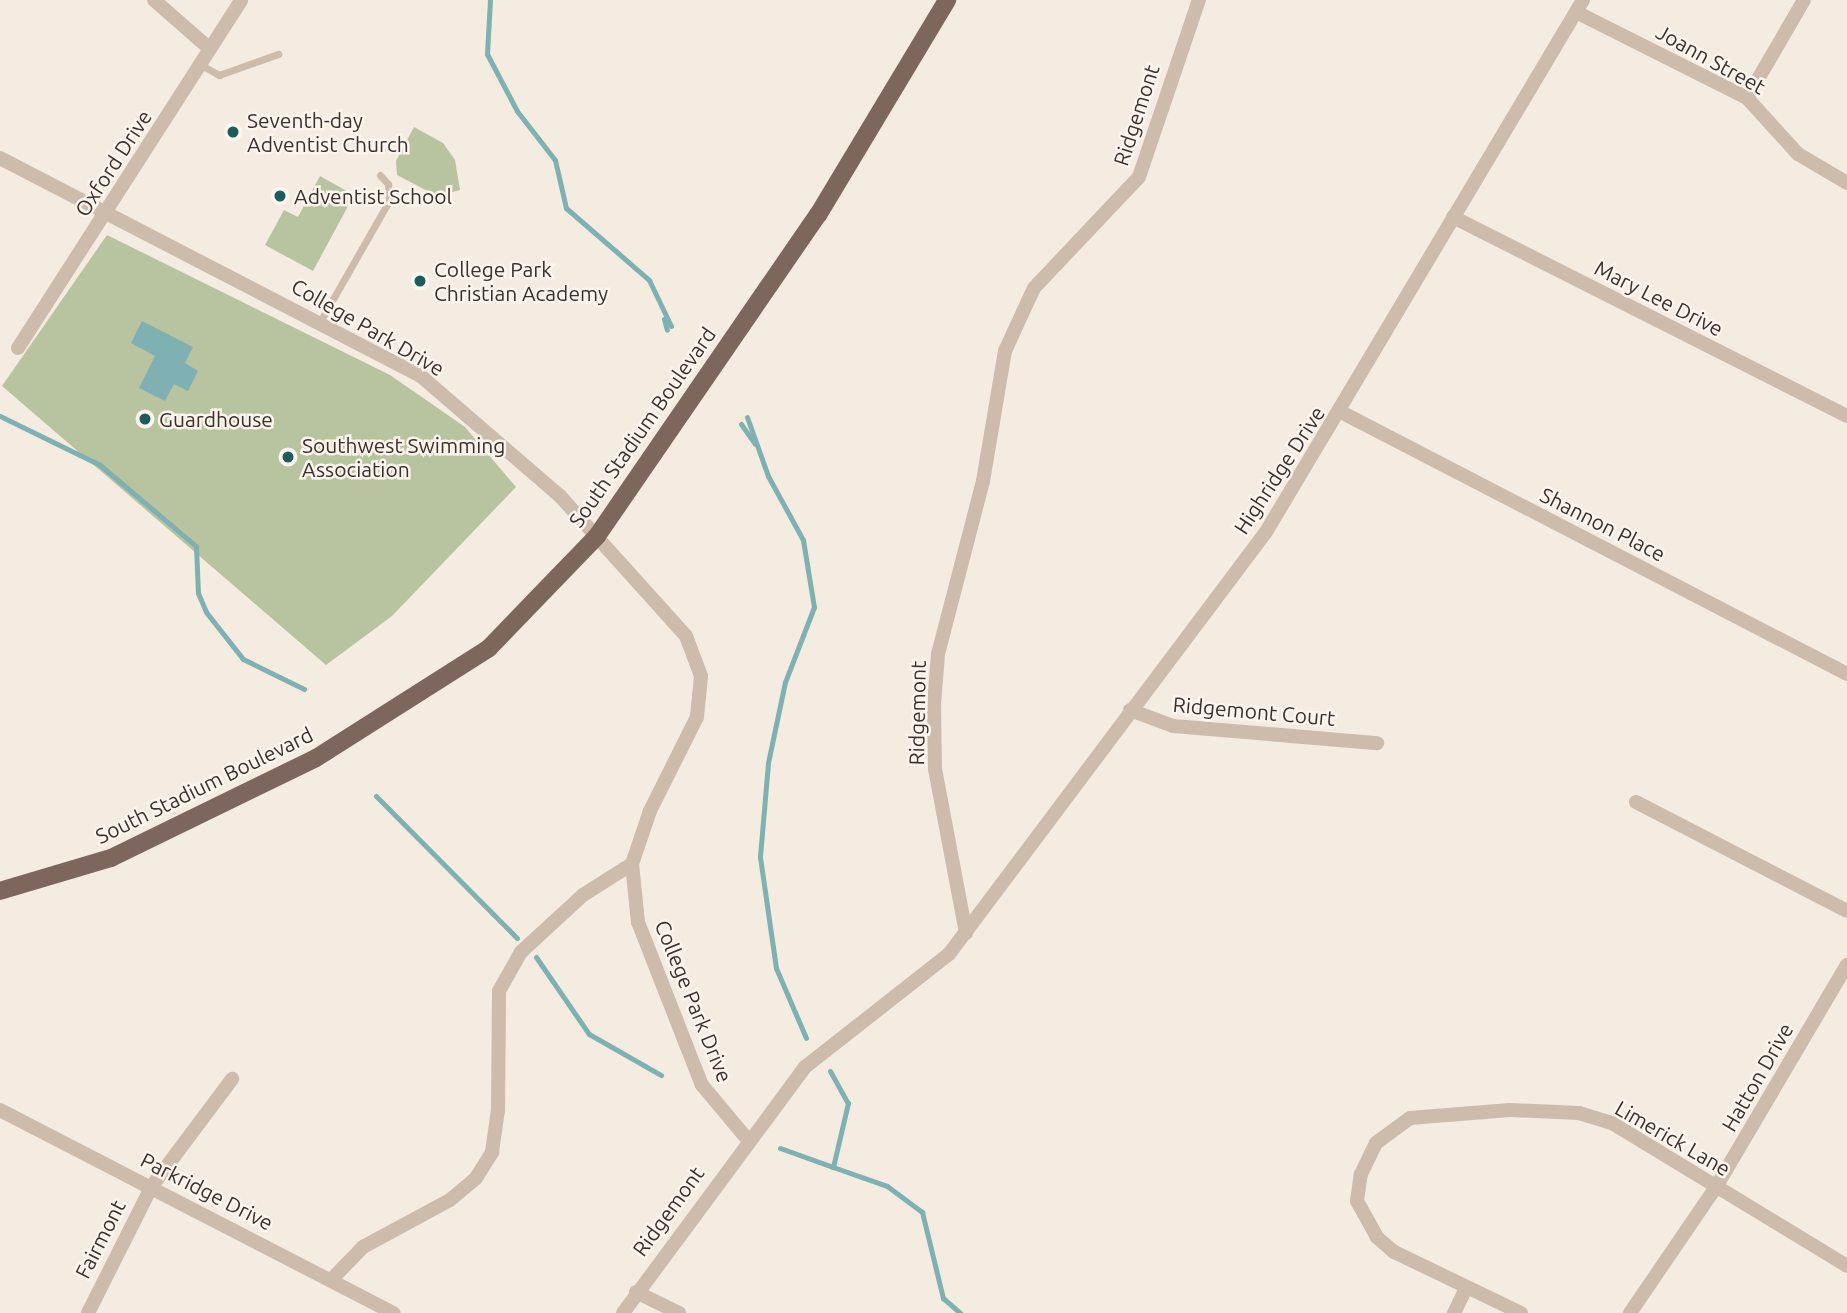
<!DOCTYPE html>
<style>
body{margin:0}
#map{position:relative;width:1847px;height:1313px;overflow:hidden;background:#f4ebe1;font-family:Ubuntu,sans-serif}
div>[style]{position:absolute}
.green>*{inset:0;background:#b8c4a0}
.water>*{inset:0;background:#7fb0b2}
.stream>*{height:5px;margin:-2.5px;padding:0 2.5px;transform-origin:2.5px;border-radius:2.5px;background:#7fb0b2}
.service>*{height:7px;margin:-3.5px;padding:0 3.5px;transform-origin:3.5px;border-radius:3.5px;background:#cdbbac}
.minor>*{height:14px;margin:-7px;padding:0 7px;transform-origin:7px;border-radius:7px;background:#cdbbac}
.primary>*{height:18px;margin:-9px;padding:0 9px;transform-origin:9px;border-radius:9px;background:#7d675c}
.dots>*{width:19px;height:19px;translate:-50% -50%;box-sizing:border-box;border:4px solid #fbf5ee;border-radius:50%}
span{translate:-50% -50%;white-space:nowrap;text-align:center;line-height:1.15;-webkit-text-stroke:5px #fbf5ee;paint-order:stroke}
.street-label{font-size:21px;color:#3b302b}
.poi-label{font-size:21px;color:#3b302b}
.left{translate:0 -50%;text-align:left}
</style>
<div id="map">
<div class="green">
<i style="clip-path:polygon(414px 127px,443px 143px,455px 160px,460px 190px,437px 196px,397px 175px,396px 161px)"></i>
<i style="clip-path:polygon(320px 176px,354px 195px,313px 271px,265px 245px,284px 210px,298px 217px)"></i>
<i style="clip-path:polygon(107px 235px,390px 375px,465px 427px,516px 487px,392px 616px,326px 665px,2px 386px)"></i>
</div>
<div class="water">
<i style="clip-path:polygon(142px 321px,193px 347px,185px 363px,198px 371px,188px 391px,174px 384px,165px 401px,139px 388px,155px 356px,131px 343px)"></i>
</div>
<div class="stream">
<i style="left:490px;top:0;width:54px;rotate:93.2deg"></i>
<i style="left:487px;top:54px;width:64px;rotate:62.2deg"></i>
<i style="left:517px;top:111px;width:62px;rotate:52.2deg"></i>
<i style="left:555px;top:160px;width:49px;rotate:77.1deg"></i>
<i style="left:566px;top:208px;width:110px;rotate:40.9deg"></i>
<i style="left:649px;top:280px;width:51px;rotate:64.4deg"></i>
<i style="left:664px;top:319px;width:11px;rotate:75deg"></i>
<i style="left:0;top:416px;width:111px;rotate:26.1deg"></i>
<i style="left:100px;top:465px;width:126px;rotate:40.2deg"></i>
<i style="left:196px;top:546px;width:47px;rotate:87.6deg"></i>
<i style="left:198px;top:593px;width:21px;rotate:67deg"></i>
<i style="left:206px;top:612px;width:60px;rotate:51.8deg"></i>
<i style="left:243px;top:659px;width:68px;rotate:26.2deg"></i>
<i style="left:747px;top:417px;width:63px;rotate:70.4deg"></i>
<i style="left:768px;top:476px;width:73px;rotate:61.3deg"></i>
<i style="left:803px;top:540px;width:68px;rotate:80.7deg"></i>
<i style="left:814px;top:607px;width:80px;rotate:111.1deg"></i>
<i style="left:785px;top:682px;width:83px;rotate:101.9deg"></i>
<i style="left:768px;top:763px;width:94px;rotate:94.9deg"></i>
<i style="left:760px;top:857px;width:112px;rotate:81.8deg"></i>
<i style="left:776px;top:968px;width:76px;rotate:66.8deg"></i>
<i style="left:741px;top:424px;width:24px;rotate:55deg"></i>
<i style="left:376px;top:796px;width:200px;rotate:45.2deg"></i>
<i style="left:536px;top:957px;width:93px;rotate:55.5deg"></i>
<i style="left:589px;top:1034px;width:83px;rotate:29.7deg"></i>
<i style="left:830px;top:1071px;width:37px;rotate:61deg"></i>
<i style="left:848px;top:1103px;width:66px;rotate:103.2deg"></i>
<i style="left:833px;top:1167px;width:57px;rotate:19.4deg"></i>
<i style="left:887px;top:1186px;width:44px;rotate:36.6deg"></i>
<i style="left:922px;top:1212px;width:89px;rotate:76.3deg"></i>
<i style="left:943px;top:1298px;width:23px;rotate:41deg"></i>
<i style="left:780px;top:1148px;width:56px;rotate:19.7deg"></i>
</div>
<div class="service">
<i style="left:201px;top:65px;width:21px;rotate:29deg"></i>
<i style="left:219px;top:75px;width:63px;rotate:-19.6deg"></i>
<i style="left:321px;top:320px;width:137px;rotate:-60.3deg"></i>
<i style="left:389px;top:201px;width:17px;rotate:-93deg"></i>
<i style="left:388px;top:184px;width:12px;rotate:-132deg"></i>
</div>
<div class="minor">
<i style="left:154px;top:0;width:74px;rotate:41.2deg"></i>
<i style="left:1576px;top:12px;width:191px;rotate:26.7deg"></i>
<i style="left:1747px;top:98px;width:76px;rotate:47.7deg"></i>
<i style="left:1798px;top:154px;width:57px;rotate:30.6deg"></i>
<i style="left:1747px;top:98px;width:113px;rotate:-59.8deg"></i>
<i style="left:0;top:158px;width:475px;rotate:27.4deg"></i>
<i style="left:422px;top:377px;width:182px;rotate:40.8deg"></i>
<i style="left:560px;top:496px;width:188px;rotate:48deg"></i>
<i style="left:686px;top:636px;width:43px;rotate:69.4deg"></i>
<i style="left:701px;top:676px;width:41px;rotate:95.6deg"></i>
<i style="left:697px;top:717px;width:105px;rotate:116.6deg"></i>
<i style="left:650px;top:811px;width:56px;rotate:108.8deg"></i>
<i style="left:632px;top:864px;width:58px;rotate:84.1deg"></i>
<i style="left:638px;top:922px;width:175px;rotate:68.6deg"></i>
<i style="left:702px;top:1085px;width:72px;rotate:50.1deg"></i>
<i style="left:1453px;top:217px;width:441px;rotate:26.8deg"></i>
<i style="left:18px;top:348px;width:413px;rotate:-57.3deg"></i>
<i style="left:1341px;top:412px;width:570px;rotate:27.37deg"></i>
<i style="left:1130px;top:710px;width:46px;rotate:20.4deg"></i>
<i style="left:1173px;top:726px;width:205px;rotate:4.8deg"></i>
<i style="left:1636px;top:802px;width:237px;rotate:27.3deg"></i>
<i style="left:966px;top:933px;width:167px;rotate:-100.7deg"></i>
<i style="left:935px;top:769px;width:65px;rotate:-90.9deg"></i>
<i style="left:934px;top:704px;width:50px;rotate:-85.4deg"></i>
<i style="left:938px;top:654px;width:179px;rotate:-75.4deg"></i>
<i style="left:983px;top:481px;width:132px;rotate:-80.4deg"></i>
<i style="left:1005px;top:351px;width:69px;rotate:-65.3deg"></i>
<i style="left:1034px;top:288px;width:153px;rotate:-46.6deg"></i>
<i style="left:1139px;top:177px;width:187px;rotate:-71.3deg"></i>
<i style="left:0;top:1110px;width:443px;rotate:27.3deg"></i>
<i style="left:332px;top:1279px;width:45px;rotate:-45.9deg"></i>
<i style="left:363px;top:1247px;width:99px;rotate:-28.4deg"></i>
<i style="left:450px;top:1200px;width:34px;rotate:-40deg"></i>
<i style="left:476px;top:1178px;width:31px;rotate:-58deg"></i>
<i style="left:492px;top:1152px;width:42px;rotate:-81.9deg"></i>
<i style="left:498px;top:1110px;width:119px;rotate:-89.5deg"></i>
<i style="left:499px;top:991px;width:45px;rotate:-60.6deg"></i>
<i style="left:521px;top:952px;width:84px;rotate:-42.6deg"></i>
<i style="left:583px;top:895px;width:58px;rotate:-32.3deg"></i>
<i style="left:636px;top:1292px;width:48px;rotate:26deg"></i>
<i style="left:88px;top:1313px;width:142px;rotate:-63.3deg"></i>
<i style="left:152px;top:1186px;width:134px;rotate:-53.2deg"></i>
<i style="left:623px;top:1313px;width:306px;rotate:-53.5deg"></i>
<i style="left:805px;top:1067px;width:183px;rotate:-38.1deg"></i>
<i style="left:949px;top:954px;width:528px;rotate:-53.09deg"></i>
<i style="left:1266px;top:532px;width:619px;rotate:-59.21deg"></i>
<i style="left:1454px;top:1313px;width:25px;rotate:-64deg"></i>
<i style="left:1521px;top:1313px;width:141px;rotate:-154.3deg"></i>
<i style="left:1394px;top:1252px;width:23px;rotate:-139deg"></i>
<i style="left:1377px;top:1237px;width:41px;rotate:-119.1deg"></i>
<i style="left:1357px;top:1201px;width:27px;rotate:-82deg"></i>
<i style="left:1361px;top:1174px;width:34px;rotate:-64deg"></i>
<i style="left:1376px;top:1143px;width:42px;rotate:-36.3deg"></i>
<i style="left:1410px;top:1118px;width:100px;rotate:-4.6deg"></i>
<i style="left:1510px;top:1110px;width:69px;rotate:2.5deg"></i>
<i style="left:1579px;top:1113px;width:34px;rotate:17deg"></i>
<i style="left:1612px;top:1123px;width:275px;rotate:31.3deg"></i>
<i style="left:1630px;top:1313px;width:153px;rotate:-55.7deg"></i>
<i style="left:1716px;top:1187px;width:258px;rotate:-59.5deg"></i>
</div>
<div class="primary">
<i style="left:0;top:891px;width:116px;rotate:-16.6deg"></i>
<i style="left:111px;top:858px;width:228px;rotate:-26deg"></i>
<i style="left:316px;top:758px;width:205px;rotate:-32.4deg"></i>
<i style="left:489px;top:648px;width:156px;rotate:-46deg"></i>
<i style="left:597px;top:536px;width:390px;rotate:-55.5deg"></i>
<i style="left:818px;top:215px;width:251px;rotate:-59deg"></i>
</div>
<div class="dots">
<i style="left:233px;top:132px;background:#1f5a5e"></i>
<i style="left:280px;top:196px;background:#1f5a5e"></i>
<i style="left:420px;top:281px;background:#1f5a5e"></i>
<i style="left:145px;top:419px;background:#1f5a5e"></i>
<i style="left:288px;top:457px;background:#1f5a5e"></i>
</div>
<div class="street-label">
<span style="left:1711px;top:59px;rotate:29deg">Joann Street</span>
<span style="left:1136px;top:115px;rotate:-72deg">Ridgemont</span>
<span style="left:113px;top:163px;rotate:-57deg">Oxford Drive</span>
<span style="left:1659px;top:298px;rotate:27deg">Mary Lee Drive</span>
<span style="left:368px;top:327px;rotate:30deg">College Park Drive</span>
<span style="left:642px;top:427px;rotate:-55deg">South Stadium Boulevard</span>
<span style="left:1279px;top:470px;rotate:-57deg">Highridge Drive</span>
<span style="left:1603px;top:524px;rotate:27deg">Shannon Place</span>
<span style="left:1254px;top:711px;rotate:5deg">Ridgemont Court</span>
<span style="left:917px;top:713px;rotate:-89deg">Ridgemont</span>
<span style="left:204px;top:785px;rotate:-26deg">South Stadium Boulevard</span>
<span style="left:694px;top:1001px;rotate:68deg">College Park Drive</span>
<span style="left:1757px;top:1077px;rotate:-60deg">Hatton Drive</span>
<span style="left:1673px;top:1138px;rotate:30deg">Limerick Lane</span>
<span style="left:207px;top:1191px;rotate:27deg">Parkridge Drive</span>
<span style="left:668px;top:1211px;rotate:-54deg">Ridgemont</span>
<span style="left:100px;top:1239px;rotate:-63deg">Fairmont</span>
</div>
<div class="poi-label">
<span class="left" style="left:247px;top:132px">Seventh-day<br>Adventist Church</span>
<span class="left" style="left:294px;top:196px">Adventist School</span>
<span class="left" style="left:434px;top:281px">College Park<br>Christian Academy</span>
<span class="left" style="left:159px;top:419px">Guardhouse</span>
<span class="left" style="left:302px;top:457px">Southwest Swimming<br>Association</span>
</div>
</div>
